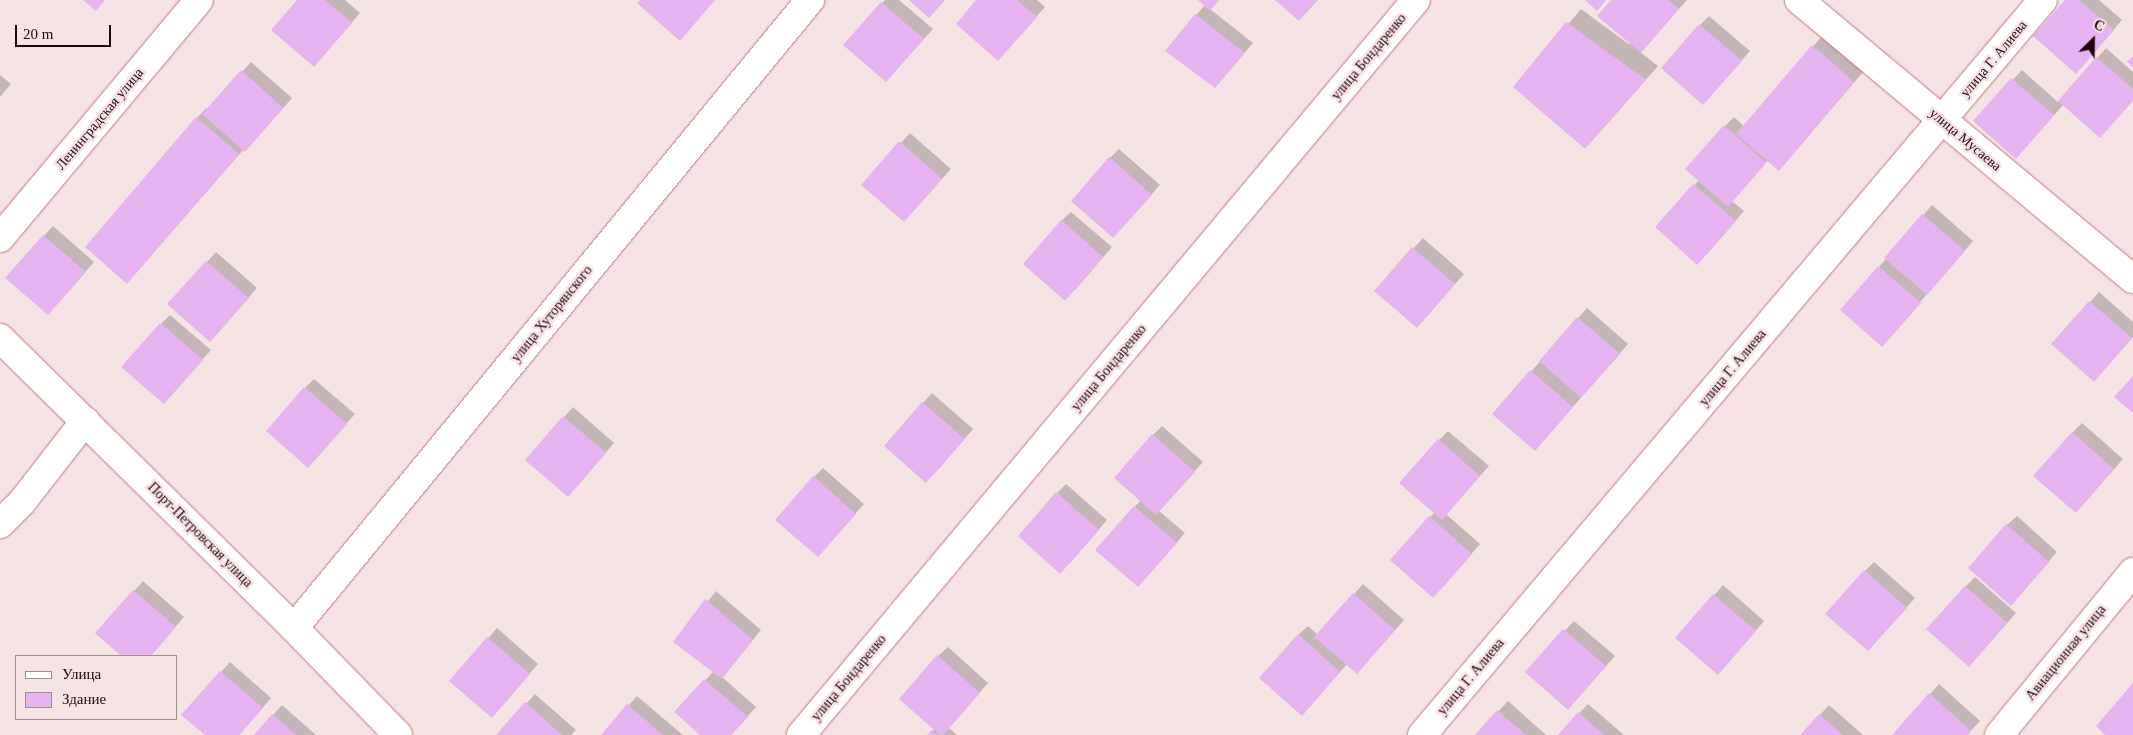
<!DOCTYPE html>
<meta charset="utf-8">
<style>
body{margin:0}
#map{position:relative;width:2133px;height:735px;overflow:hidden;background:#f6e4e4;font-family:"Times New Roman",serif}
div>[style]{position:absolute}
.shadow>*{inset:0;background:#0003}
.building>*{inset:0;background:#e4b3f0}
.roads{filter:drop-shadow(0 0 1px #c87a7b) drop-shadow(0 0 1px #c87a7b)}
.street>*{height:28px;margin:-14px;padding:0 14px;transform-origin:14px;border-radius:14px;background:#fff}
.secondary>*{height:28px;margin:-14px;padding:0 14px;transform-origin:14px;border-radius:14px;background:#fff}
span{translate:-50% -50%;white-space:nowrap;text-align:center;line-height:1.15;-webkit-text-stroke:5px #f6e4e4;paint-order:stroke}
.street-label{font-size:14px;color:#220608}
.legend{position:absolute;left:15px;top:655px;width:162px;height:65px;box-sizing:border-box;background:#f6e4e4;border:1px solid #a18b8c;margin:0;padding:6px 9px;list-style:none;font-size:15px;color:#220608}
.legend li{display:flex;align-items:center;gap:10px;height:25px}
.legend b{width:25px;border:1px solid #a18b8c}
.north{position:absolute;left:2068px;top:15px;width:50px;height:50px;-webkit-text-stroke:4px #f6e4e4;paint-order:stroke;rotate:23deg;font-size:14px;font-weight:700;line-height:20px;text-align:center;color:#220608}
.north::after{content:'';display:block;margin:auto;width:18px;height:22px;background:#220608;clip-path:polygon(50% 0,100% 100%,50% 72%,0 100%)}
.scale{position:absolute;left:15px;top:25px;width:96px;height:22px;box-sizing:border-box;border:2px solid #220608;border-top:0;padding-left:6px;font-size:15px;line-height:18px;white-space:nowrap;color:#220608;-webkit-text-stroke:4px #f6e4e4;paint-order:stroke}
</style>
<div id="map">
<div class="shadow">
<i style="clip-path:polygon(299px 0,345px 0,360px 13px,323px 56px)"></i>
<i style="clip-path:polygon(885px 0,899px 0,933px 29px,886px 81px,845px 45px)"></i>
<i style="clip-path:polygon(978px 0,1037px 0,1045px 7px,998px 60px)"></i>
<i style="clip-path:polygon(1199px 0,1219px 0,1210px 9px,1253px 43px,1215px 87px,1196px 15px,1205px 5px)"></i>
<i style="clip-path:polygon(1613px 0,1687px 0,1640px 52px,1658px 66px,1598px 134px,1514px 87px,1581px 9px,1630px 45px)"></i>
<i style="clip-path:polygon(2067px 0,2099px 0,2122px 20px,2085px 63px)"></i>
<i style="clip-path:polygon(1709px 16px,1750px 51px,1703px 104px,1700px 25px)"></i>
<i style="clip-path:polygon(1822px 36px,1863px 72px,1788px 160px,1768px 160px,1732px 201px,1744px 211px,1707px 254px,1656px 227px,1699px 180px,1725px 126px,1734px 117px,1744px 126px)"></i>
<i style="clip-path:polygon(2106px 48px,2133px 72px,2133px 100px,2064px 104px,2016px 158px,1975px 121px,2022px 70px,2058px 102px)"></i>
<i style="clip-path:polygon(251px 62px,292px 98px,254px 141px,244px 149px,127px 283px,197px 118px,206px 108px,208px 110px)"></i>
<i style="clip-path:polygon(0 75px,11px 84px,0 97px)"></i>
<i style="clip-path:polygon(910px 133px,951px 169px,904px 221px,863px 185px)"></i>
<i style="clip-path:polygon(1119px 149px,1160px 185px,1113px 237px,1110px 158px)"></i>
<i style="clip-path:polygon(1932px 205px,1973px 241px,1882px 346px,1879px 267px)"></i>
<i style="clip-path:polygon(1071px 212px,1112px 247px,1075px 290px,1061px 221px)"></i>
<i style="clip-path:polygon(53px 226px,94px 262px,57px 304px,6px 278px)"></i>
<i style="clip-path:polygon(1423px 238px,1464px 274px,1426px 317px,1376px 290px)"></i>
<i style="clip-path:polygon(216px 252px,257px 288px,219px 331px,169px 304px)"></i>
<i style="clip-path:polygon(2099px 292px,2133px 322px,2133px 337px,2103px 371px,2053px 344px)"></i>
<i style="clip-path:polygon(1587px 308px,1628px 344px,1544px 440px,1494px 414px)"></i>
<i style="clip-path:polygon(170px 315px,211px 350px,173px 393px,161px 324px)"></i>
<i style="clip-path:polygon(314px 379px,355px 414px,308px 467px,305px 388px)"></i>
<i style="clip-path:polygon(932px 393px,973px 429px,936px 472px,923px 403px)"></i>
<i style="clip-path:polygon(573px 407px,614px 443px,577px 486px,527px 459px)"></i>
<i style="clip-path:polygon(2082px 423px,2123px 459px,2085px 502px,2072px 433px)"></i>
<i style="clip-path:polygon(1162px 426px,1203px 462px,1159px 511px,1185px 533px,1147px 576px,1097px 549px,1141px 500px,1153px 435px)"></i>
<i style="clip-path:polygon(1448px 431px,1489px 466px,1446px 514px,1480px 544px,1443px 587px,1430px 517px,1435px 512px,1439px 440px)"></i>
<i style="clip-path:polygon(823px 468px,864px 504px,827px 546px,814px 477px)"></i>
<i style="clip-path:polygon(1066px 484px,1107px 520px,1070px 563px,1057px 493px)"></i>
<i style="clip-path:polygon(2017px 516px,2057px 552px,2020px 595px,2007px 525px)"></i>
<i style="clip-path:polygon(1874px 562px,1915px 598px,1877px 640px,1865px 571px)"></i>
<i style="clip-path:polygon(1975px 577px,2016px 613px,1978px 656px,1965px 587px)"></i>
<i style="clip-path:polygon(143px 581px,184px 617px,150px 656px,123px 656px,97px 633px)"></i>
<i style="clip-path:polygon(1363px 584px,1404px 620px,1366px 663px,1347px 664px,1311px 705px,1298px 635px,1308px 626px,1318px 635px)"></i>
<i style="clip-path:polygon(1723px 585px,1764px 621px,1727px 664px,1677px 638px)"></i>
<i style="clip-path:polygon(716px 591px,761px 630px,722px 677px,756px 707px,731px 735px,702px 735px,676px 712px,714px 671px,675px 642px)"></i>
<i style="clip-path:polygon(1574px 621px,1615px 656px,1577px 699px,1527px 672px)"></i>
<i style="clip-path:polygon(497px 628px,538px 664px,501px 707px,451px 681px)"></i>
<i style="clip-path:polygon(948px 647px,988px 683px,949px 728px,957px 735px,929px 735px,935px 729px,938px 656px)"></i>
<i style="clip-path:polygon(230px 662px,271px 698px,239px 735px,206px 735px,221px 672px)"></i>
<i style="clip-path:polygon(1939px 684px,1980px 721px,1967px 735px,1894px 735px)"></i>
<i style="clip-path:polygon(535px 694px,576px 730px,571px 735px,498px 735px)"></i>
<i style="clip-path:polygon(637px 696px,683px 735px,602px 735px)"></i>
<i style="clip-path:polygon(1508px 701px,1546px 735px,1477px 735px)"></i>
<i style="clip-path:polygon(1588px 704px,1624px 735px,1559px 735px)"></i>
<i style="clip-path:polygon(282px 705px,316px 735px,255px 735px)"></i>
<i style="clip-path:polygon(1829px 705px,1863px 735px,1802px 735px)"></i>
</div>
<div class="building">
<i style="clip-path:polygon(83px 0,105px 0,96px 11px)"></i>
<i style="clip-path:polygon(297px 0,325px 0,352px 23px,314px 67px,271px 30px)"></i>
<i style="clip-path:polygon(640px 0,715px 0,680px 41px,637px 3px)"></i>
<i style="clip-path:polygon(909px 0,945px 0,929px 18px)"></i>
<i style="clip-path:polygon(976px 0,1017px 0,1037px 17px,998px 61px,956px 24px)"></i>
<i style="clip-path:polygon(1198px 0,1219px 0,1210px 11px)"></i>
<i style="clip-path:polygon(1275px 0,1318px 0,1299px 21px)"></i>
<i style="clip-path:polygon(1585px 0,1606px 0,1597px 11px)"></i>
<i style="clip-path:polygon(1611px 0,1668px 0,1679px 9px,1641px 53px,1597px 16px)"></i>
<i style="clip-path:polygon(2065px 0,2079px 0,2114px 30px,2076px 74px,2033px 36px)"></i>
<i style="clip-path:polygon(881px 2px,924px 39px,886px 82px,843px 45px)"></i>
<i style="clip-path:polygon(1195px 14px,1245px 53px,1215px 88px,1165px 51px)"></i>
<i style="clip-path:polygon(1566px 22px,1646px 80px,1585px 149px,1513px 87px)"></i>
<i style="clip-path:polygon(1699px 24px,1742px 61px,1703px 105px,1661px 68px)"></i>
<i style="clip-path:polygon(1812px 45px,1854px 82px,1779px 171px,1736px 134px)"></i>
<i style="clip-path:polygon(2133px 56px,2133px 67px,2127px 62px)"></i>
<i style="clip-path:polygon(2096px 57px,2133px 89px,2133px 101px,2100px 138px,2058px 101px)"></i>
<i style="clip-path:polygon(241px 70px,283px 108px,245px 152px,202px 114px)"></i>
<i style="clip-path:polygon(2011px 78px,2054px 115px,2016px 159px,1973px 121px)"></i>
<i style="clip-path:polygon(196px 117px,239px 154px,127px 284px,85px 247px)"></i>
<i style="clip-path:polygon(1724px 125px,1766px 163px,1728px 207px,1685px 169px)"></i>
<i style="clip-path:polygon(899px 141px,942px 179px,904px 222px,861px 185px)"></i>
<i style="clip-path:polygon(1109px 157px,1152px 195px,1113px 238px,1071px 201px)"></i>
<i style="clip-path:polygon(1693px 184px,1736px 221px,1697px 265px,1655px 227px)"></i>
<i style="clip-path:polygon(1922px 214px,1965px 251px,1927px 295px,1884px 258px)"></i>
<i style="clip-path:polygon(1061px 220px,1103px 257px,1065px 301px,1023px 264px)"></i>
<i style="clip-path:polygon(43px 235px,86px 272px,48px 315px,5px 278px)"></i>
<i style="clip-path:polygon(1412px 247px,1455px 284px,1417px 328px,1374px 291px)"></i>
<i style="clip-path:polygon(206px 261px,249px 298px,210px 342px,167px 304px)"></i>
<i style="clip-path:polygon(1878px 266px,1921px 303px,1882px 347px,1840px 310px)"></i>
<i style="clip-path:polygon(2089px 301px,2132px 338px,2094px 382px,2051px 344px)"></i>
<i style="clip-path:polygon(1577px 317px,1620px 354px,1581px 398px,1539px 361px)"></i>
<i style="clip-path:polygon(160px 323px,203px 360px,164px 404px,121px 367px)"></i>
<i style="clip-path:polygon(1530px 370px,1573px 407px,1535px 451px,1492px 414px)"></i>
<i style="clip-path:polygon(2133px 376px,2133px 413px,2114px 397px)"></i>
<i style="clip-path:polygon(304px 387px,347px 424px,308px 468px,266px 431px)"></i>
<i style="clip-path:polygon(922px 402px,965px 439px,926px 483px,884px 446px)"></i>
<i style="clip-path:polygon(563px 416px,606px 453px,568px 497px,525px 460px)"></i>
<i style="clip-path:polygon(2072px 432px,2114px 469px,2076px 513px,2033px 476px)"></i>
<i style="clip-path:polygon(1152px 434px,1195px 472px,1156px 515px,1114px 478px)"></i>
<i style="clip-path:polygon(1438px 439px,1480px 476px,1442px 520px,1399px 483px)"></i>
<i style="clip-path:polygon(813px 476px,856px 514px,818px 557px,775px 520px)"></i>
<i style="clip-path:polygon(1056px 492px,1099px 530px,1060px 574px,1018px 536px)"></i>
<i style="clip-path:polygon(1134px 506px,1177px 543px,1138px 587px,1095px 550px)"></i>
<i style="clip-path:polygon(1429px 516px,1472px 554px,1433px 598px,1390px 560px)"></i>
<i style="clip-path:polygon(2006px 524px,2049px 562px,2011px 606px,1968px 568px)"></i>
<i style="clip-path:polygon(1864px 570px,1907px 608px,1868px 651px,1825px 614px)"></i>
<i style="clip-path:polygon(1965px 586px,2007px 623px,1969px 667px,1926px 629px)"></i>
<i style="clip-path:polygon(133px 590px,176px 627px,151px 656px,121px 656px,95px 633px)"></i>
<i style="clip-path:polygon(1353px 593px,1395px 630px,1357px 674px,1314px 637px)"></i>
<i style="clip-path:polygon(1713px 594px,1756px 631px,1718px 675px,1675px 638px)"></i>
<i style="clip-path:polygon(705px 599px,753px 640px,722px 679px,673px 642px)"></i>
<i style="clip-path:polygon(1563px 629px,1606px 666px,1568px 710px,1525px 672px)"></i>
<i style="clip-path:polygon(1298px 634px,1340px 672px,1302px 716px,1259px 678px)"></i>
<i style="clip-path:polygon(487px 637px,530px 674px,492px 718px,449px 681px)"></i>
<i style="clip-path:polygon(937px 655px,980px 693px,943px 735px,940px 735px,899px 699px)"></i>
<i style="clip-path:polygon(220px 671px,263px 708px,239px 735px,205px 735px,181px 715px)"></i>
<i style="clip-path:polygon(704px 679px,748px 717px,731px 735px,700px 735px,674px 712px)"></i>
<i style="clip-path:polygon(2133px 683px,2133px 735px,2105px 735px,2096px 726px)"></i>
<i style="clip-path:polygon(1929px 693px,1971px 731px,1968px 735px,1892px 735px)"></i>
<i style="clip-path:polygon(525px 702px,562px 735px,496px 735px)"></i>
<i style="clip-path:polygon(627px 704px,663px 735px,601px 735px)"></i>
<i style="clip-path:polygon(1497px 710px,1526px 735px,1475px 735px)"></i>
<i style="clip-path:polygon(1578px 712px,1604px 735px,1558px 735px)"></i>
<i style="clip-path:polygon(272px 714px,296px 735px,254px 735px)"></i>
<i style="clip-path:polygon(1819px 714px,1843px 735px,1800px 735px)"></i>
<i style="clip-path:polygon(932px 730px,937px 735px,927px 735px)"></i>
</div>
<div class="roads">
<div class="street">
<i style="left:0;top:238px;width:310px;rotate:-50.1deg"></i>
<i style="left:0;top:524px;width:31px;rotate:-45deg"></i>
<i style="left:22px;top:502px;width:103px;rotate:-52.1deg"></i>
<i style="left:294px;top:628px;width:813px;rotate:-50.59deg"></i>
<i style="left:801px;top:735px;width:958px;rotate:-50.08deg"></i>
<i style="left:1422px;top:735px;width:962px;rotate:-49.81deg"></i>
<i style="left:1999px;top:735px;width:211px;rotate:-50.6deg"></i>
</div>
<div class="secondary">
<i style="left:1799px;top:0;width:435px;rotate:39.9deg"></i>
<i style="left:0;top:338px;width:413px;rotate:44.6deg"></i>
<i style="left:294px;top:628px;width:149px;rotate:45.8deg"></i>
</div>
</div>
<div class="street-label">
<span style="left:1369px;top:57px;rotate:-50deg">улица Бондаренко</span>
<span style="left:1994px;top:59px;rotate:-50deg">улица Г. Алиева</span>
<span style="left:100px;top:119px;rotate:-50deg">Ленинградская улица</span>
<span style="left:1965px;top:140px;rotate:40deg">улица Мусаева</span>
<span style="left:552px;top:314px;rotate:-51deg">улица Хуторянского</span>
<span style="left:1109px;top:368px;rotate:-50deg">улица Бондаренко</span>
<span style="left:1733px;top:368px;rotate:-50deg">улица Г. Алиева</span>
<span style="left:200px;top:535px;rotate:45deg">Порт-Петровская улица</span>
<span style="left:2066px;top:653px;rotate:-51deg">Авиационная улица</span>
<span style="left:1471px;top:677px;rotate:-50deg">улица Г. Алиева</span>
<span style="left:849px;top:678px;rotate:-50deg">улица Бондаренко</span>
</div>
<ul class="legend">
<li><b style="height:6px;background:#fff"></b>Улица</li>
<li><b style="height:14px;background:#e4b3f0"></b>Здание</li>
</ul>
<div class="north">С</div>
<div class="scale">20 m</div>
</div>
